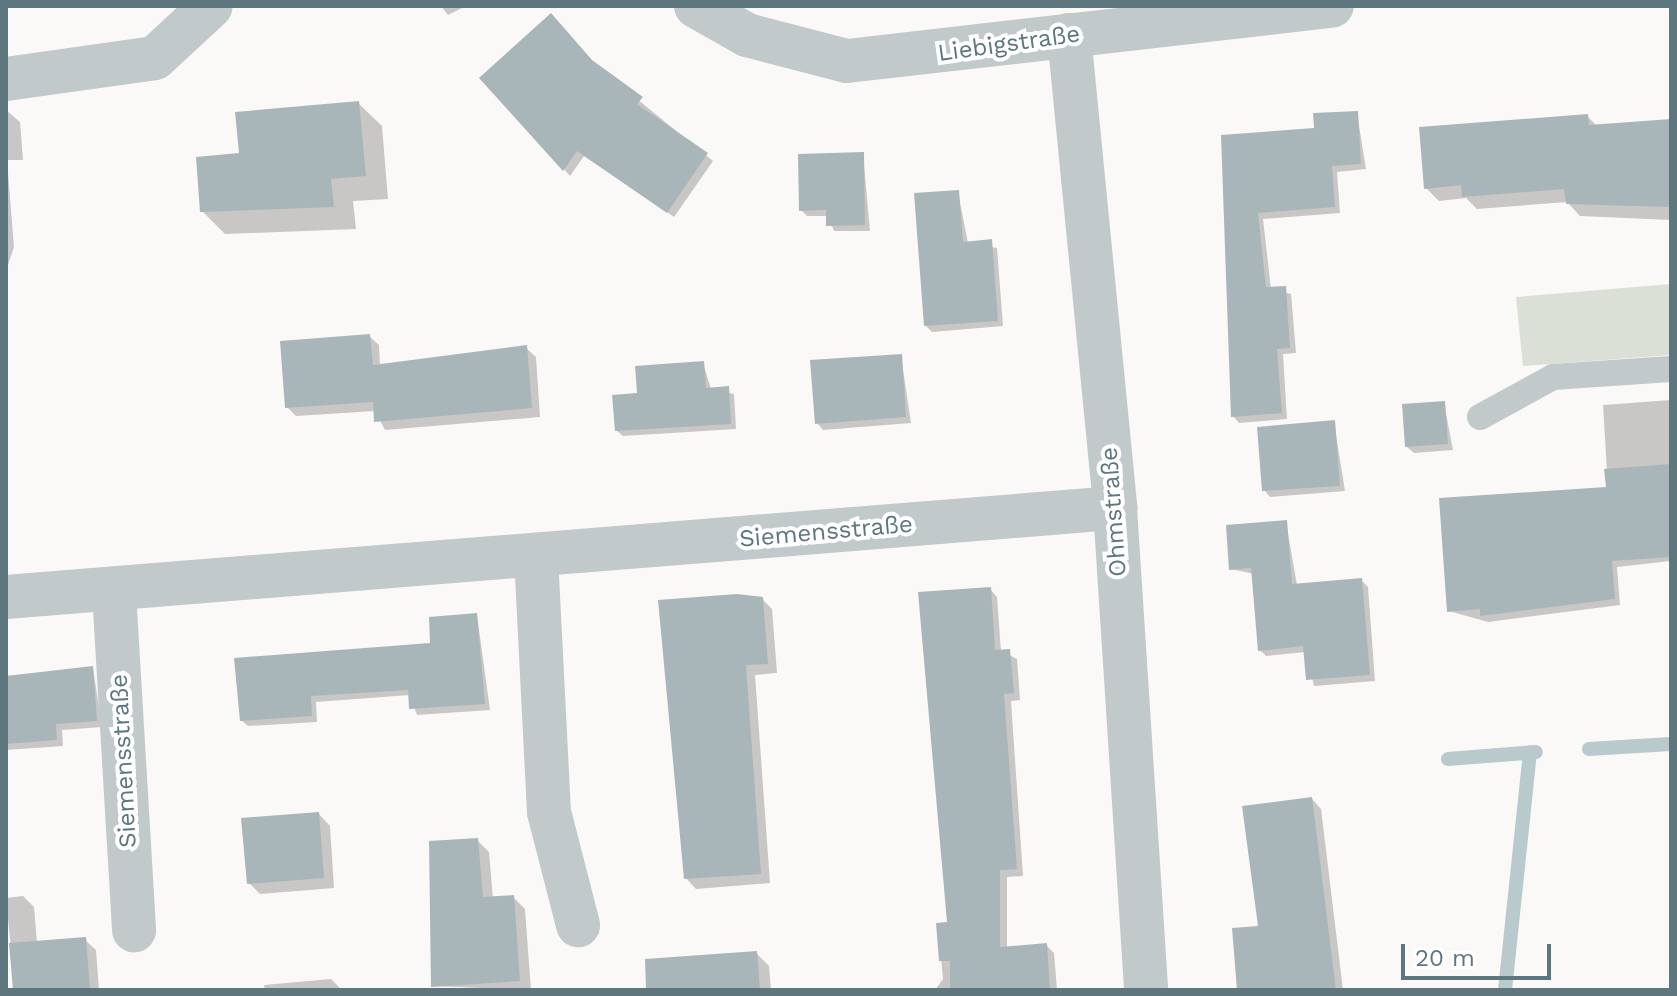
<!DOCTYPE html>
<meta charset="utf-8">
<style>
body{margin:0}
#map{position:relative;width:1677px;height:996px;overflow:hidden;background:#faf9f7;font-family:"Work Sans",sans-serif}
div>[style]{position:absolute}
.green>*{inset:0;background:#dbe0d6}
.shadow>*{inset:0;background:#0003}
.stream>*{height:14px;margin:-7px;padding:0 7px;transform-origin:7px;border-radius:7px;background:#b8cacb}
.building>*{inset:0;background:#a9b6b9}
.service>*{height:26px;margin:-13px;padding:0 13px;transform-origin:13px;border-radius:13px;background:#c2c9cb}
.minor>*{height:44px;margin:-22px;padding:0 22px;transform-origin:22px;border-radius:22px;background:#c2c9cb}
span{translate:-50% -50%;white-space:nowrap;text-align:center;line-height:1.15;-webkit-text-stroke:8px #fff;paint-order:stroke}
.street-label{font-size:24px;color:#5e777e}
.frame{position:absolute;inset:0;border:8px solid #5e777e;pointer-events:none}
.scale{position:absolute;left:1401px;top:944px;width:150px;height:36px;box-sizing:border-box;border:4px solid #5e777e;border-top:0;padding-left:10px;font-size:24px;line-height:28px;white-space:nowrap;color:#5e777e;-webkit-text-stroke:6px #fff;paint-order:stroke}
</style>
<div id="map">
<div class="green">
<i style="clip-path:polygon(1671px 284px,1671px 355px,1523px 366px,1516px 297px)"></i>
</div>
<div class="shadow">
<i style="clip-path:polygon(441px 6px,466px 6px,448px 15px)"></i>
<i style="clip-path:polygon(593px 63px,713px 161px,674px 217px,584px 156px,570px 176px,482px 78px)"></i>
<i style="clip-path:polygon(358px 103px,382px 126px,388px 199px,353px 201px,356px 229px,225px 234px,202px 211px,241px 155px)"></i>
<i style="clip-path:polygon(6px 110px,20px 122px,23px 160px,7px 160px,14px 247px,6px 271px)"></i>
<i style="clip-path:polygon(1357px 113px,1366px 169px,1337px 172px,1340px 213px,1263px 219px,1271px 289px,1291px 294px,1296px 353px,1283px 354px,1287px 419px,1239px 423px,1233px 416px,1223px 137px,1316px 130px)"></i>
<i style="clip-path:polygon(1587px 116px,1597px 126px,1671px 121px,1671px 220px,1580px 216px,1567px 202px,1477px 209px,1466px 198px,1439px 201px,1426px 188px)"></i>
<i style="clip-path:polygon(863px 154px,870px 231px,834px 231px,828px 216px,807px 216px,801px 210px)"></i>
<i style="clip-path:polygon(958px 192px,968px 243px,997px 248px,1003px 326px,932px 332px,926px 326px)"></i>
<i style="clip-path:polygon(369px 336px,379px 345px,380px 367px,526px 348px,536px 357px,540px 417px,385px 430px,375px 411px,296px 416px,287px 407px)"></i>
<i style="clip-path:polygon(901px 356px,911px 423px,823px 430px,817px 423px)"></i>
<i style="clip-path:polygon(703px 363px,711px 389px,734px 394px,736px 429px,623px 436px,616px 430px,639px 395px)"></i>
<i style="clip-path:polygon(1671px 400px,1671px 561px,1617px 567px,1620px 605px,1488px 622px,1449px 611px,1608px 489px,1603px 405px)"></i>
<i style="clip-path:polygon(1444px 403px,1453px 450px,1414px 453px,1407px 447px)"></i>
<i style="clip-path:polygon(1334px 422px,1345px 491px,1270px 497px,1264px 490px)"></i>
<i style="clip-path:polygon(1286px 522px,1297px 585px,1362px 581px,1368px 587px,1375px 681px,1314px 686px,1306px 652px,1266px 656px,1260px 650px,1254px 574px,1231px 569px)"></i>
<i style="clip-path:polygon(990px 589px,997px 597px,1001px 651px,1017px 659px,1020px 700px,1011px 701px,1023px 876px,1007px 877px,1007px 949px,1046px 945px,1054px 953px,1057px 990px,935px 990px,943px 979px,938px 925px,950px 924px)"></i>
<i style="clip-path:polygon(762px 599px,772px 609px,777px 673px,755px 675px,770px 883px,696px 889px,686px 878px)"></i>
<i style="clip-path:polygon(477px 615px,490px 710px,417px 715px,410px 695px,316px 702px,317px 722px,248px 726px,241px 720px,432px 645px)"></i>
<i style="clip-path:polygon(93px 668px,102px 727px,62px 730px,63px 746px,6px 750px,6px 676px)"></i>
<i style="clip-path:polygon(1312px 799px,1321px 809px,1343px 990px,1239px 990px)"></i>
<i style="clip-path:polygon(319px 814px,330px 826px,334px 888px,260px 894px,249px 883px)"></i>
<i style="clip-path:polygon(477px 840px,489px 852px,493px 899px,513px 897px,525px 909px,531px 990px,433px 986px)"></i>
<i style="clip-path:polygon(23px 896px,34px 907px,37px 943px,85px 940px,96px 950px,99px 990px,15px 990px,6px 898px)"></i>
<i style="clip-path:polygon(756px 953px,769px 966px,771px 990px,687px 990px)"></i>
<i style="clip-path:polygon(331px 979px,342px 990px,265px 990px,264px 985px)"></i>
</div>
<div class="stream">
<i style="left:1589px;top:749px;width:82px;rotate:-3.5deg"></i>
<i style="left:1448px;top:759px;width:88px;rotate:-4.5deg"></i>
<i style="left:1505px;top:990px;width:239px;rotate:-84deg"></i>
</div>
<div class="building">
<i style="clip-path:polygon(551px 13px,592px 60px,643px 97px,637px 104px,708px 153px,667px 213px,577px 151px,563px 171px,479px 78px)"></i>
<i style="clip-path:polygon(359px 101px,366px 176px,331px 179px,334px 207px,200px 212px,196px 157px,239px 153px,235px 112px)"></i>
<i style="clip-path:polygon(1358px 111px,1361px 164px,1332px 166px,1335px 207px,1258px 213px,1266px 287px,1286px 286px,1290px 348px,1277px 349px,1282px 413px,1231px 417px,1221px 135px,1314px 128px,1313px 113px)"></i>
<i style="clip-path:polygon(1588px 114px,1589px 125px,1671px 119px,1671px 207px,1566px 204px,1564px 189px,1462px 197px,1461px 185px,1424px 189px,1419px 127px)"></i>
<i style="clip-path:polygon(864px 152px,865px 225px,826px 226px,826px 210px,799px 211px,798px 154px)"></i>
<i style="clip-path:polygon(959px 190px,963px 242px,992px 239px,998px 321px,924px 326px,914px 193px)"></i>
<i style="clip-path:polygon(370px 334px,373px 365px,527px 345px,532px 408px,374px 422px,373px 402px,285px 408px,280px 341px)"></i>
<i style="clip-path:polygon(902px 354px,906px 417px,815px 424px,810px 360px)"></i>
<i style="clip-path:polygon(704px 361px,706px 388px,729px 386px,731px 424px,615px 431px,612px 395px,637px 393px,635px 366px)"></i>
<i style="clip-path:polygon(1445px 401px,1448px 444px,1405px 447px,1402px 404px)"></i>
<i style="clip-path:polygon(1335px 420px,1340px 486px,1262px 491px,1257px 427px)"></i>
<i style="clip-path:polygon(1671px 464px,1671px 557px,1612px 561px,1615px 599px,1480px 616px,1480px 609px,1447px 612px,1439px 498px,1606px 487px,1604px 469px)"></i>
<i style="clip-path:polygon(1287px 520px,1292px 584px,1362px 578px,1370px 675px,1306px 680px,1303px 646px,1258px 651px,1251px 568px,1229px 570px,1226px 525px)"></i>
<i style="clip-path:polygon(991px 587px,995px 650px,1010px 649px,1014px 693px,1004px 694px,1017px 869px,1000px 870px,1000px 947px,1047px 943px,1050px 990px,950px 990px,950px 961px,939px 961px,936px 923px,947px 922px,918px 592px)"></i>
<i style="clip-path:polygon(737px 594px,763px 597px,768px 664px,746px 665px,761px 874px,684px 879px,658px 600px)"></i>
<i style="clip-path:polygon(477px 613px,485px 704px,409px 709px,408px 690px,311px 696px,312px 716px,240px 721px,234px 658px,430px 643px,429px 617px)"></i>
<i style="clip-path:polygon(93px 666px,97px 721px,56px 724px,57px 740px,6px 744px,6px 676px)"></i>
<i style="clip-path:polygon(1312px 797px,1336px 990px,1237px 990px,1232px 928px,1258px 926px,1242px 806px)"></i>
<i style="clip-path:polygon(319px 812px,324px 878px,247px 884px,241px 818px)"></i>
<i style="clip-path:polygon(478px 838px,483px 897px,514px 895px,520px 981px,431px 987px,429px 841px)"></i>
<i style="clip-path:polygon(86px 937px,90px 990px,13px 990px,9px 943px)"></i>
<i style="clip-path:polygon(757px 951px,760px 990px,646px 990px,645px 959px)"></i>
</div>
<div class="service">
<i style="left:1480px;top:417px;width:83px;rotate:-28.7deg"></i>
<i style="left:1553px;top:377px;width:118px;rotate:-3.9deg"></i>
</div>
<div class="minor">
<i style="left:696px;top:6px;width:59px;rotate:29.6deg"></i>
<i style="left:747px;top:35px;width:103px;rotate:14.6deg"></i>
<i style="left:847px;top:61px;width:488px;rotate:-6.5deg"></i>
<i style="left:1069px;top:35px;width:475px;rotate:84.4deg"></i>
<i style="left:1115px;top:508px;width:483px;rotate:86.3deg"></i>
<i style="left:6px;top:79px;width:150px;rotate:-8deg"></i>
<i style="left:155px;top:58px;width:76px;rotate:-42.9deg"></i>
<i style="left:536px;top:556px;width:256px;rotate:87.1deg"></i>
<i style="left:549px;top:812px;width:117px;rotate:75.6deg"></i>
<i style="left:114px;top:592px;width:339px;rotate:86.6deg"></i>
<i style="left:6px;top:597px;width:1113px;rotate:-4.59deg"></i>
</div>
<div class="street-label">
<span style="left:1009px;top:44px;rotate:-8deg">Liebigstraße</span>
<span style="left:1114px;top:512px;rotate:-94deg">Ohmstraße</span>
<span style="left:826px;top:532px;rotate:-5deg">Siemensstraße</span>
<span style="left:124px;top:761px;rotate:-93deg">Siemensstraße</span>
</div>
<div class="frame"></div>
<div class="scale">20 m</div>
</div>
